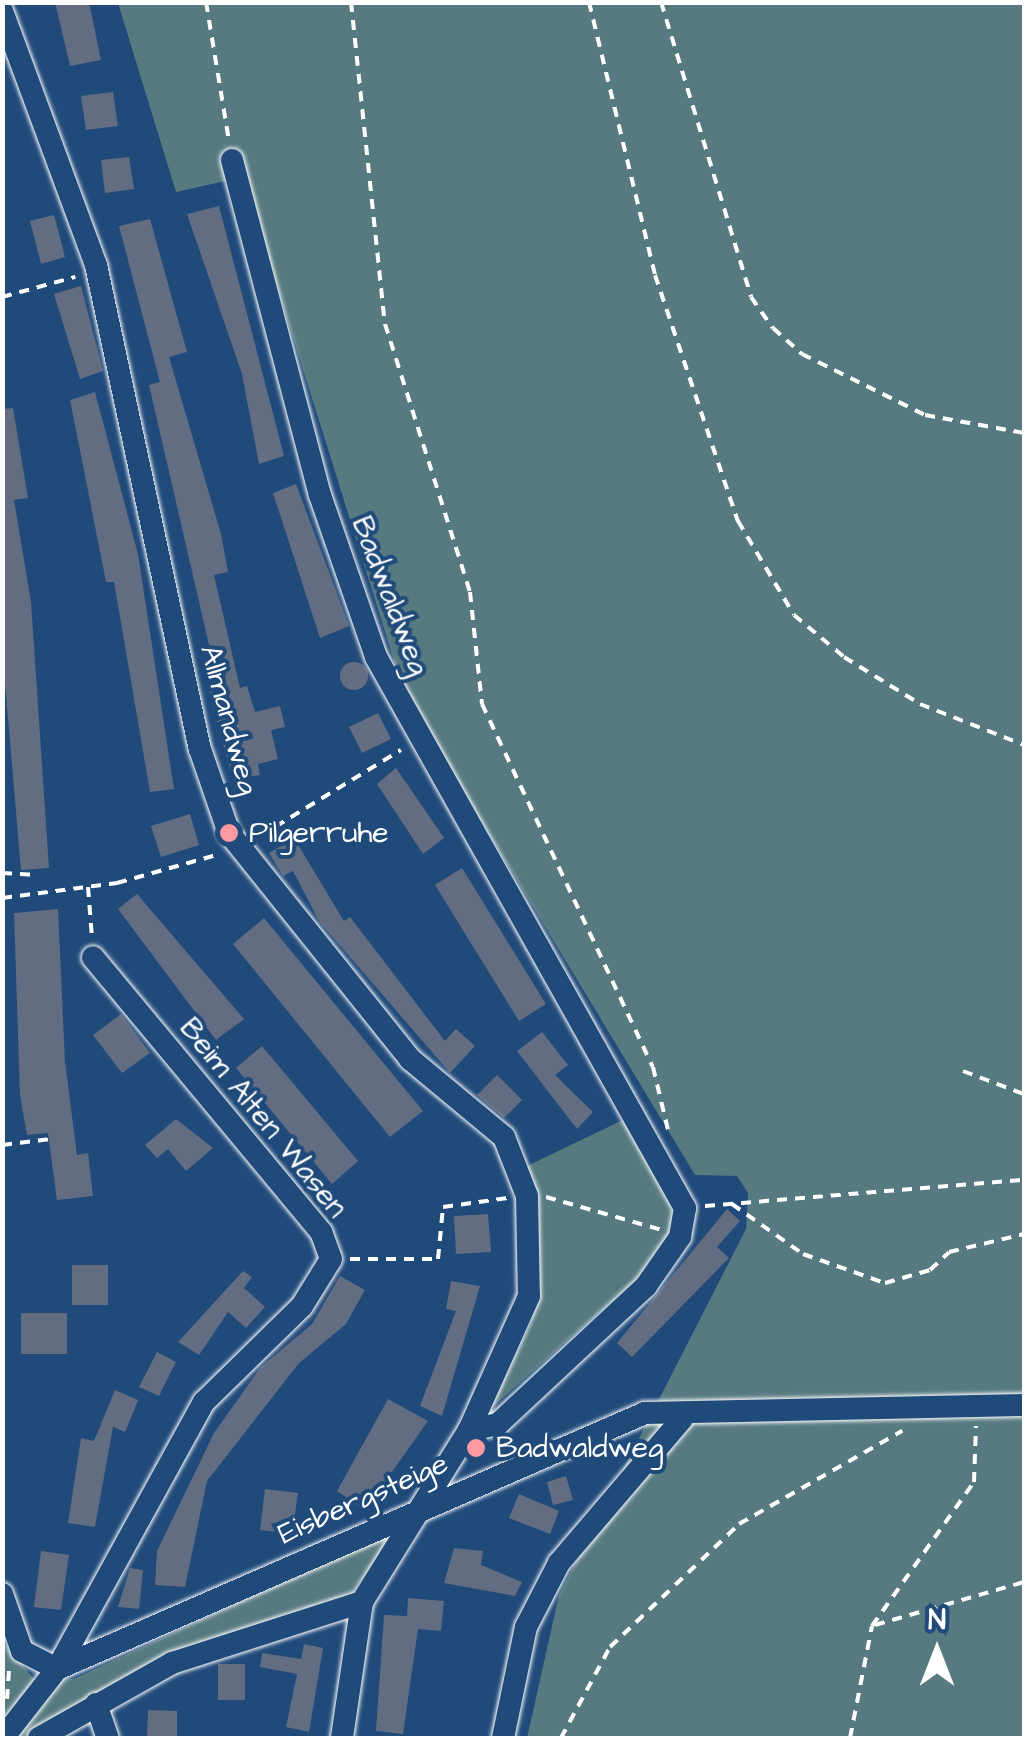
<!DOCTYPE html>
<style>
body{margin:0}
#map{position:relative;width:1027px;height:1741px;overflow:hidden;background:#1f4a7a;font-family:"Architects Daughter",sans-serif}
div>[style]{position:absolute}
.green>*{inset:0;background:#567a80}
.building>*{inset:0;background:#626d82}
.round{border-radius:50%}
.path>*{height:4px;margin-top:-2px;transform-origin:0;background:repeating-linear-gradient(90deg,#fff 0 10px,transparent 0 18px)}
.roads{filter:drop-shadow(0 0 2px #fff) drop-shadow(0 0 2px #fff)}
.minor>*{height:22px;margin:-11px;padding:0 11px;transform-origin:11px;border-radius:11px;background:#1f4a7a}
.dots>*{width:28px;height:28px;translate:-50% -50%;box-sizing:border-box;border:5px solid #1f4a7a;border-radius:50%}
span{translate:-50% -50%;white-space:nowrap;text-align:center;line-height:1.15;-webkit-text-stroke:8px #1f4a7a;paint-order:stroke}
.street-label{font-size:30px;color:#fff}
.poi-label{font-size:30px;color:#fff}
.left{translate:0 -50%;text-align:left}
.frame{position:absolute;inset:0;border:5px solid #fff;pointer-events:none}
.north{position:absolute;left:887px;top:1601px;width:100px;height:100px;-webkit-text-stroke:8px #1f4a7a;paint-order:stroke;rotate:0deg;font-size:28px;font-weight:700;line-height:40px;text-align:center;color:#fff}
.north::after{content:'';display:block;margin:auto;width:35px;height:45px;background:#fff;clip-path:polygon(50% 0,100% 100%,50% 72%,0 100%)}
</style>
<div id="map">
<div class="green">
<i style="clip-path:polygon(118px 3px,1024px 3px,1024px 1738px,527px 1738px,559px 1595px,746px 1229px,748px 1193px,737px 1176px,695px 1175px,448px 766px,397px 670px,243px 177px,176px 192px)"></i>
<i style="clip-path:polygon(627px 1118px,669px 1196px,674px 1225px,663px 1256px,490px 1409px,532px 1321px,538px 1253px,525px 1167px)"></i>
<i style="clip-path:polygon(398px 1529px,351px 1594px,89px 1698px,26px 1738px,3px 1738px,2px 1641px,34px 1679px,74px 1679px)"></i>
</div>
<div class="building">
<i style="clip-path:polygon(55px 2px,89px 2px,101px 60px,70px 66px)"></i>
<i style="clip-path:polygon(113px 92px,118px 126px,86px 130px,81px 96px)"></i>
<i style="clip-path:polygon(129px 157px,134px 189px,105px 193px,101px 160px)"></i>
<i style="clip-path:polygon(219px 206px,284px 456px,259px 464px,242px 374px,187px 214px)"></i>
<i style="clip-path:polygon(54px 215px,65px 257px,41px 264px,30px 221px)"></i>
<i style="clip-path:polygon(150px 219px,187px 352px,169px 357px,221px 534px,228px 572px,214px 575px,240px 688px,247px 686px,255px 712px,280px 706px,285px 727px,271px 730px,278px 759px,258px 764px,260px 775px,233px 779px,210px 696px,209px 645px,149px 385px,160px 382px,119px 226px)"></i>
<i style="clip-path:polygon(81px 286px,103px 371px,80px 379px,54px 294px)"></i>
<i style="clip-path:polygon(95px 392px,138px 554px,174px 789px,150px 792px,114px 582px,106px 582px,70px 400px)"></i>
<i style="clip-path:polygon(13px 408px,28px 498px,14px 500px,31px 602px,49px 868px,21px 870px,2px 648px,2px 409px)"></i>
<i style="clip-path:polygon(296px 484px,349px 626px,320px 638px,273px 493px)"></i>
<i class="round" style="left:340px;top:662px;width:28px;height:28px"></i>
<i style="clip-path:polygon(378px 713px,391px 739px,362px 753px,349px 727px)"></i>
<i style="clip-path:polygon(396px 768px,444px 838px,423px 854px,377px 784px)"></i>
<i style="clip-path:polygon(190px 814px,199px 845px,161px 857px,151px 826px)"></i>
<i style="clip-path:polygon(294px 838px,344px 921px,350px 917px,445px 1041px,456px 1029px,475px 1046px,450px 1073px,319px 921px,293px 871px,283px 876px,269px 853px)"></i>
<i style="clip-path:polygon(462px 868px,546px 1004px,519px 1021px,435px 885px)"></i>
<i style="clip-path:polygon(137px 894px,244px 1019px,216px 1040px,118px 909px)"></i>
<i style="clip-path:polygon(58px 909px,65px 1062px,77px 1155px,88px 1153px,93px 1196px,57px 1200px,48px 1133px,27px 1135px,20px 1095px,14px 913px)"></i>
<i style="clip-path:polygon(264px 918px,423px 1111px,390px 1137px,233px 944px)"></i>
<i style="clip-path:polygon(121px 1014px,150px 1053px,122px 1073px,93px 1035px)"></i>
<i style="clip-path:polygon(542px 1032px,568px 1065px,555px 1075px,593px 1112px,577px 1129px,517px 1051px)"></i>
<i style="clip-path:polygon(262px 1046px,358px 1161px,332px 1184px,236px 1068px)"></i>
<i style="clip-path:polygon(497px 1075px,522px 1100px,504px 1118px,477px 1095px)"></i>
<i style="clip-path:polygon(176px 1119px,213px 1148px,186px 1171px,168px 1149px,157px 1158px,145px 1145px)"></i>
<i style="clip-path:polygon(727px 1209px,740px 1221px,717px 1247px,729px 1258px,632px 1357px,617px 1343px)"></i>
<i style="clip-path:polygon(488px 1214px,491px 1252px,456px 1254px,454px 1216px)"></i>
<i style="clip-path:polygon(72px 1265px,108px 1265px,108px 1305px,72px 1305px)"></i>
<i style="clip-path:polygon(243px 1271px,252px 1277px,244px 1288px,265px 1307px,246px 1328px,228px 1312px,199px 1355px,178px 1342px)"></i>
<i style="clip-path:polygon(340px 1276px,365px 1290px,346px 1324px,299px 1363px,207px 1481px,185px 1587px,155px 1585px,157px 1551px,214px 1433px,260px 1368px,312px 1324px)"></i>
<i style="clip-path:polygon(451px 1281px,480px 1286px,442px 1416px,420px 1406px,456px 1311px,446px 1309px)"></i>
<i style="clip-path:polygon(21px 1313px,67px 1313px,67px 1354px,21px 1354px)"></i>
<i style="clip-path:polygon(157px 1352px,176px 1362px,159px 1396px,139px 1387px)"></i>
<i style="clip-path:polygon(115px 1390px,138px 1400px,125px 1432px,113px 1427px,95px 1527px,68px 1523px,81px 1438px,94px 1441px)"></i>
<i style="clip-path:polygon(388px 1399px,428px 1421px,365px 1510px,337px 1491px)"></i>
<i style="clip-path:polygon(566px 1476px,573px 1500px,553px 1505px,547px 1482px)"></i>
<i style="clip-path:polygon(265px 1489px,298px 1493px,292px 1534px,260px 1530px)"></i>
<i style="clip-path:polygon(519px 1494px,559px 1511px,550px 1534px,509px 1518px)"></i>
<i style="clip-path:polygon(454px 1548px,483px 1551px,481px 1565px,522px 1582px,515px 1596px,444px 1583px)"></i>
<i style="clip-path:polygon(41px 1551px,69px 1555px,61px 1610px,34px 1607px)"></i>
<i style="clip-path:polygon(130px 1568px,143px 1570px,139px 1609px,118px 1607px)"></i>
<i style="clip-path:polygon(408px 1598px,444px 1601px,441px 1631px,418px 1629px,403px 1734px,376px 1731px,384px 1615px,407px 1616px)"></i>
<i style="clip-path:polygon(304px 1644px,323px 1648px,309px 1732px,286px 1727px,297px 1674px,260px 1667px,262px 1653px,301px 1659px)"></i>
<i style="clip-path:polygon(218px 1664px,245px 1664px,245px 1700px,218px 1700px)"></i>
<i style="clip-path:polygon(148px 1710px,177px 1711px,177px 1738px,147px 1738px)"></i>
</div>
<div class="path">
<i style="left:206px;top:2px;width:141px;rotate:80.6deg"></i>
<i style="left:351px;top:2px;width:324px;rotate:84deg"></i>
<i style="left:385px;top:324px;width:281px;rotate:72.4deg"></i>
<i style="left:470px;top:592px;width:113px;rotate:83.9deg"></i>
<i style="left:482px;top:704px;width:401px;rotate:64.8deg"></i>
<i style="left:653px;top:1067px;width:65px;rotate:76.6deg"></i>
<i style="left:589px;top:2px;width:281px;rotate:76.4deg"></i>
<i style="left:655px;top:275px;width:260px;rotate:71.4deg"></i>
<i style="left:738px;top:521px;width:109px;rotate:59.2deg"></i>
<i style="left:794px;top:615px;width:65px;rotate:40deg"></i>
<i style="left:844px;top:657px;width:89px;rotate:31.7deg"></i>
<i style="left:920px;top:704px;width:112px;rotate:21.5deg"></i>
<i style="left:661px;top:2px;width:308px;rotate:73deg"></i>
<i style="left:751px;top:297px;width:38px;rotate:55deg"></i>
<i style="left:773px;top:328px;width:39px;rotate:42deg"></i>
<i style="left:802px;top:354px;width:137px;rotate:26.4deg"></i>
<i style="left:925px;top:415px;width:101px;rotate:10.3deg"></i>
<i style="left:2px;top:297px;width:76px;rotate:-15.3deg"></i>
<i style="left:260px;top:836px;width:165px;rotate:-31.4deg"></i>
<i style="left:2px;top:873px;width:36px;rotate:3deg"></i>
<i style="left:88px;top:887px;width:51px;rotate:85.5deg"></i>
<i style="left:2px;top:898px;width:116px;rotate:-7.4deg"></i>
<i style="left:117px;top:883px;width:107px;rotate:-15.7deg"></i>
<i style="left:963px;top:1071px;width:65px;rotate:20.7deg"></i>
<i style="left:2px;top:1145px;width:49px;rotate:-7deg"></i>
<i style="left:546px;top:1197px;width:121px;rotate:15.9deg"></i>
<i style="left:732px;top:1204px;width:87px;rotate:35.2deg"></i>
<i style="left:803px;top:1254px;width:87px;rotate:19.5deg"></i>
<i style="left:885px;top:1283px;width:47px;rotate:-16.1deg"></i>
<i style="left:930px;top:1270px;width:26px;rotate:-43deg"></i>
<i style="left:949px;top:1252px;width:77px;rotate:-13.5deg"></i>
<i style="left:705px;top:1206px;width:320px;rotate:-4.7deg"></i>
<i style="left:350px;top:1259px;width:88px"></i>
<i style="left:438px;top:1259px;width:52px;rotate:-84.5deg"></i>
<i style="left:443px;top:1207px;width:65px;rotate:-8deg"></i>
<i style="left:875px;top:1625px;width:155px;rotate:-16.1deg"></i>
<i style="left:7px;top:1699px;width:30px;rotate:-86deg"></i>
<i style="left:561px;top:1738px;width:103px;rotate:-61.7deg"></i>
<i style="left:610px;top:1647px;width:178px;rotate:-43.6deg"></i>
<i style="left:739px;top:1524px;width:188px;rotate:-29.7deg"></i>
<i style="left:850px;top:1738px;width:114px;rotate:-78.9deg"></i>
<i style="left:872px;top:1626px;width:176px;rotate:-54.7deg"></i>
<i style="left:974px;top:1482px;width:56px;rotate:-88deg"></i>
</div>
<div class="roads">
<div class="minor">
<i style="left:2px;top:11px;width:271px;rotate:69.7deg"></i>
<i style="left:96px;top:265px;width:495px;rotate:77.9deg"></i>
<i style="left:200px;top:749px;width:89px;rotate:71deg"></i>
<i style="left:229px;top:833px;width:290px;rotate:51.3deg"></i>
<i style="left:410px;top:1059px;width:122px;rotate:39.7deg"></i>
<i style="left:504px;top:1137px;width:63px;rotate:68.7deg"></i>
<i style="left:527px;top:1196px;width:100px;rotate:88.9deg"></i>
<i style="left:529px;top:1296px;width:147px;rotate:114.1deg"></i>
<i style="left:469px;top:1430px;width:203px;rotate:121.9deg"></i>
<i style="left:362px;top:1602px;width:137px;rotate:98.4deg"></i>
<i style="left:232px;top:160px;width:346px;rotate:75.3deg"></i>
<i style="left:320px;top:495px;width:171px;rotate:70.9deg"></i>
<i style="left:376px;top:657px;width:632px;rotate:60.72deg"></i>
<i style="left:685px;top:1208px;width:29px;rotate:100deg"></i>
<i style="left:680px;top:1237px;width:60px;rotate:124.8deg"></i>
<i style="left:646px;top:1286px;width:202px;rotate:137deg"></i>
<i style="left:498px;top:1424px;width:30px;rotate:168deg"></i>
<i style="left:2px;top:1594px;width:60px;rotate:70.7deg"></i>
<i style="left:22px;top:1651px;width:39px;rotate:27deg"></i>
<i style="left:57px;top:1669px;width:305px;rotate:-61.2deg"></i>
<i style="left:204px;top:1402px;width:137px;rotate:-44.4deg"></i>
<i style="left:302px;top:1306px;width:55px;rotate:-58.3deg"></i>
<i style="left:331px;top:1259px;width:29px;rotate:-110deg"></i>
<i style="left:321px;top:1232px;width:357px;rotate:-129.7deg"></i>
<i style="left:96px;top:1704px;width:36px;rotate:71deg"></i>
<i style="left:3px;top:1738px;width:88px;rotate:-52deg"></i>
<i style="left:57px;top:1669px;width:641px;rotate:-23.53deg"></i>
<i style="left:645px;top:1413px;width:379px;rotate:-1.2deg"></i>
<i style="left:39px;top:1738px;width:153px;rotate:-29.4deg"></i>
<i style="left:172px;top:1663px;width:200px;rotate:-17.8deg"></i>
<i style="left:503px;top:1738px;width:113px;rotate:-78.3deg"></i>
<i style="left:526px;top:1627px;width:72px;rotate:-62.7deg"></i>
<i style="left:559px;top:1563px;width:189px;rotate:-49.5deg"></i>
</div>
</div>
<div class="dots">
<i style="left:229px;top:833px;background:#ff9aa2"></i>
<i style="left:476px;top:1448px;background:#ff9aa2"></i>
</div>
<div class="street-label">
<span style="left:390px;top:596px;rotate:69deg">Badwaldweg</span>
<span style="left:229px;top:720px;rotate:75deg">Allmandweg</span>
<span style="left:263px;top:1118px;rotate:51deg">Beim Alten Wasen</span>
<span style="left:363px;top:1499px;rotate:-24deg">Eisbergsteige</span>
</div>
<div class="poi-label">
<span class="left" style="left:249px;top:833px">Pilgerruhe</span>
<span class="left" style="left:496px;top:1448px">Badwaldweg</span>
</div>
<div class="frame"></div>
<div class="north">N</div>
</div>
